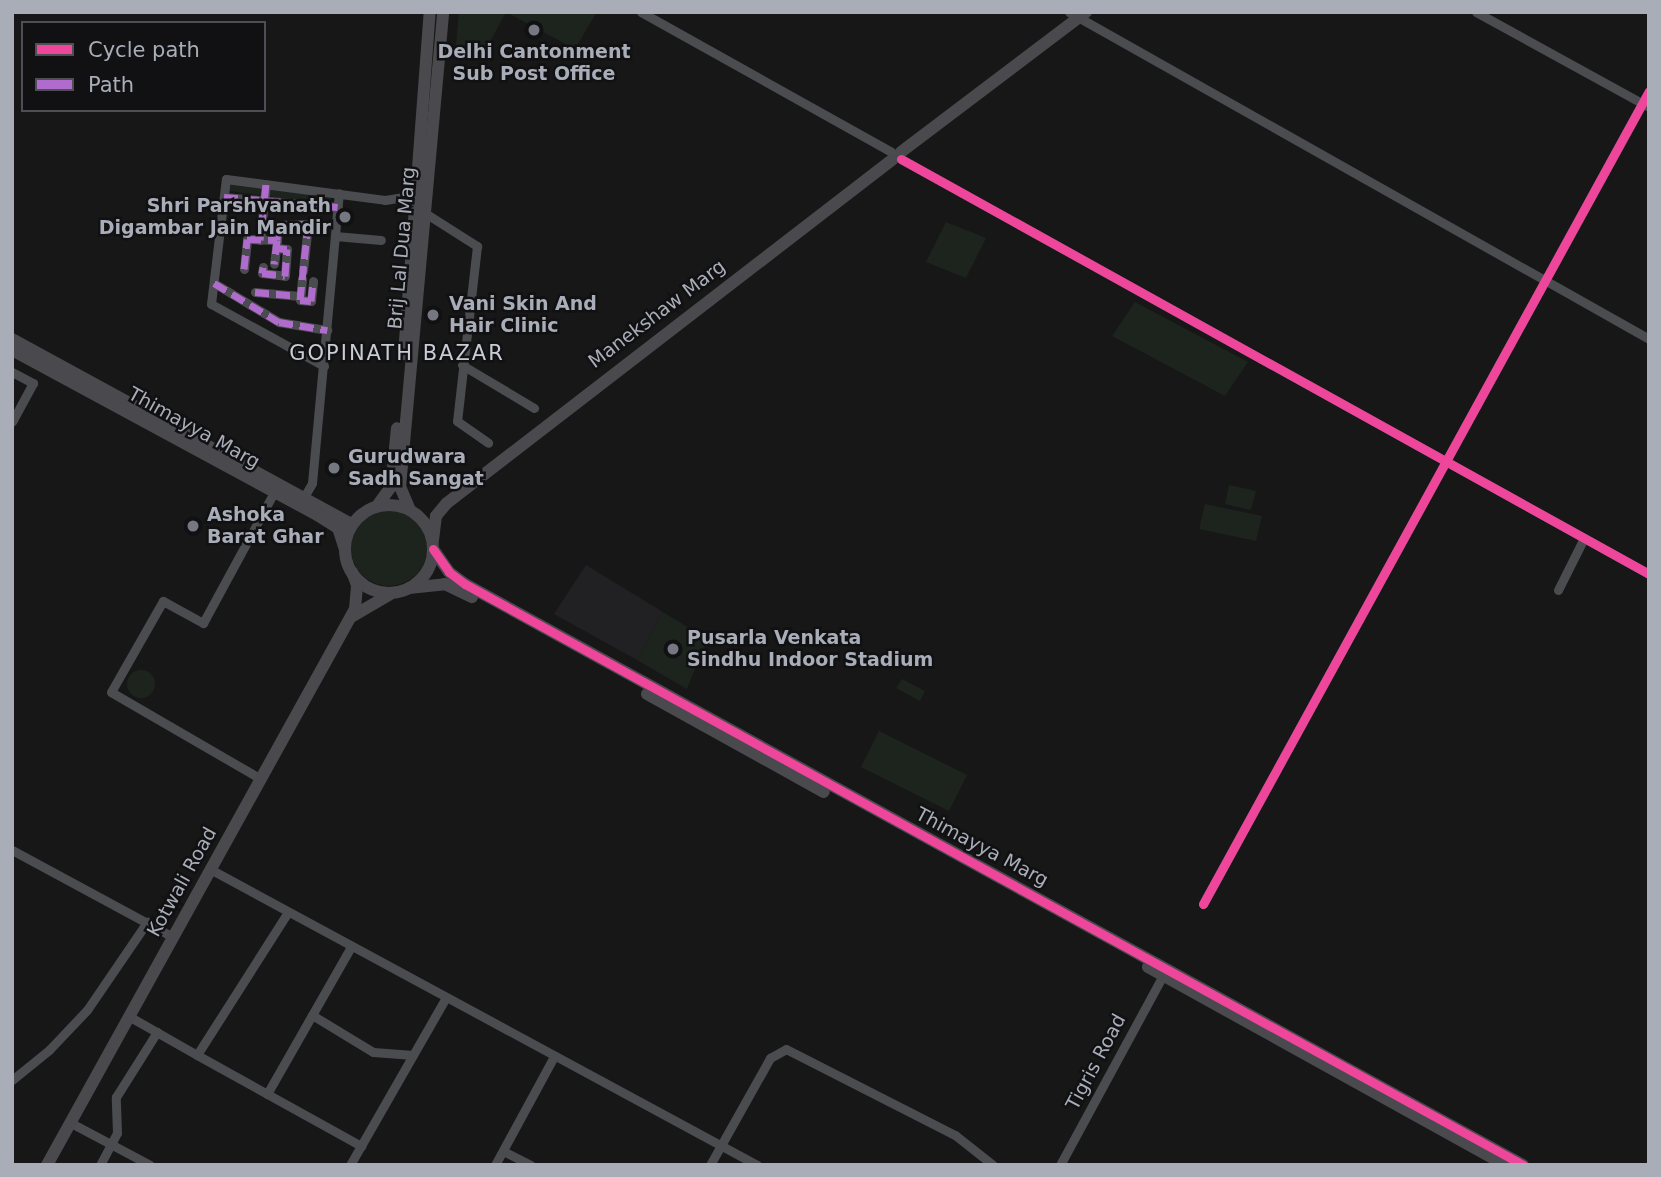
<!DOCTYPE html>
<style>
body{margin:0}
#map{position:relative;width:1661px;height:1177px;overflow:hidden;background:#171717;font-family:"DejaVu Sans",sans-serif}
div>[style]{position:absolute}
.built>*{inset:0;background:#212123}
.green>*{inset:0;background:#1d241e}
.round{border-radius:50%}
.street>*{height:9px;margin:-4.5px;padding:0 4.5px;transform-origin:4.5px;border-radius:4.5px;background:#4b4c50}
.secondary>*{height:12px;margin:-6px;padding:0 6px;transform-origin:6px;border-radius:6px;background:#4a4a4e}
.secondary>.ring{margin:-6px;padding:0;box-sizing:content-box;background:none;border:12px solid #4a4a4e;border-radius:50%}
.quiet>*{height:7px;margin-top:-3.5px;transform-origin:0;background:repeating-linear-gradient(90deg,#b06ccc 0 14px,transparent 0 21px)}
.cycleway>*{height:9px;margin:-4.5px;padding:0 4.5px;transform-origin:4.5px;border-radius:4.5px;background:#ed469a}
.dots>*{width:19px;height:19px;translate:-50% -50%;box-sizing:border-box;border:4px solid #111113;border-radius:50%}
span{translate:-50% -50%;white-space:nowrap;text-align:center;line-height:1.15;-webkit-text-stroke:5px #111113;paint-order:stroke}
.poi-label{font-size:19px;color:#a8adb8;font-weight:700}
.right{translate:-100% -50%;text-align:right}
.left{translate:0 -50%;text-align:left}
.street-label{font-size:19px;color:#a8adb8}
.neighbourhood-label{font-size:21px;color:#c9ccd4;letter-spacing:2px}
.frame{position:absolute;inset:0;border:14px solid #a8adb8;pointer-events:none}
.legend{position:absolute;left:21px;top:21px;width:245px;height:91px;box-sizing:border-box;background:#111113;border:2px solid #4d4f55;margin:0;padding:9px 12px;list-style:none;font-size:21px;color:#a8adb8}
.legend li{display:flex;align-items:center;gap:14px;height:35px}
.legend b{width:35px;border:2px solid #4d4f55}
</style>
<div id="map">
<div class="built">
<i style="clip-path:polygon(586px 565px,663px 612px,637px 660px,554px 614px)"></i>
</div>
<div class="green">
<i style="clip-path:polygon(459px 12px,595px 12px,596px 13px,575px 49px,506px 12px,487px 47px,456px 45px)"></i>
<i style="clip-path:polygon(229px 182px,262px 186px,261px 195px,228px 191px)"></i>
<i style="clip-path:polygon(269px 188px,331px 195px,330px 203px,269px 196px)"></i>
<i style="clip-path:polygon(946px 222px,986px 238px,966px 278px,926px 262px)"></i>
<i style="clip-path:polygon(1135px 302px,1248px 362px,1225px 396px,1112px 336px)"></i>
<i style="clip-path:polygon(1229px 485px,1256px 491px,1251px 510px,1225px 504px)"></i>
<i style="clip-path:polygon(1205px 504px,1262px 516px,1256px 541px,1199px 529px)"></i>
<i class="round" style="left:351px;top:510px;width:76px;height:76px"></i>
<i style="clip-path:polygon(663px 612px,707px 639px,687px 689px,637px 660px)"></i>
<i class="round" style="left:127px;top:670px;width:28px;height:28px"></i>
<i style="clip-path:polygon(902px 679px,925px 691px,920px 701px,896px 688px)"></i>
<i style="clip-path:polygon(879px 731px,967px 775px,949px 811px,861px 767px)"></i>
</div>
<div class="street">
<i style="left:641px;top:12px;width:287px;rotate:29.2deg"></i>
<i style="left:1069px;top:12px;width:666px;rotate:29.41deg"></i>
<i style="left:1476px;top:12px;width:197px;rotate:28.8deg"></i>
<i style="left:901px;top:159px;width:855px;rotate:29.02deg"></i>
<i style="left:224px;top:197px;width:114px;rotate:5deg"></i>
<i style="left:425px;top:213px;width:62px;rotate:32.4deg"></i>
<i style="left:477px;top:246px;width:176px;rotate:96.5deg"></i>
<i style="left:457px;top:421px;width:38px;rotate:35deg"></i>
<i style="left:335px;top:236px;width:46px;rotate:5deg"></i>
<i style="left:260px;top:240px;width:56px;rotate:-83.9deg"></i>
<i style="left:277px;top:240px;width:15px;rotate:-86deg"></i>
<i style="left:278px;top:225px;width:30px;rotate:-2deg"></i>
<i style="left:308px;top:224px;width:47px;rotate:96.1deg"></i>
<i style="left:263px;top:267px;width:6px;rotate:99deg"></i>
<i style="left:262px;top:273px;width:23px;rotate:7deg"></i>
<i style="left:285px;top:276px;width:27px;rotate:-86deg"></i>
<i style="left:287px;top:249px;width:11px;rotate:-175deg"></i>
<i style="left:244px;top:269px;width:30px;rotate:-84deg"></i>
<i style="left:247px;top:239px;width:30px;rotate:2deg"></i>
<i style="left:277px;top:240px;width:24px;rotate:97deg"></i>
<i style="left:302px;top:279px;width:21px;rotate:95deg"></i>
<i style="left:300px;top:300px;width:11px;rotate:5deg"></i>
<i style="left:311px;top:301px;width:20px;rotate:-84deg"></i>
<i style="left:214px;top:283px;width:76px;rotate:31deg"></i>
<i style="left:279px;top:322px;width:49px;rotate:9.5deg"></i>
<i style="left:255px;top:292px;width:45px;rotate:5.1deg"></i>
<i style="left:462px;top:365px;width:84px;rotate:30.8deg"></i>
<i style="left:324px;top:366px;width:129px;rotate:-151.2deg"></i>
<i style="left:211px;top:304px;width:126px;rotate:-83.2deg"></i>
<i style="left:226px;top:179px;width:160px;rotate:7.5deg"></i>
<i style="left:385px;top:200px;width:19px;rotate:-9deg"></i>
<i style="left:404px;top:197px;width:16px;rotate:-40deg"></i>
<i style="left:12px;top:372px;width:24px;rotate:28deg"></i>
<i style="left:33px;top:383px;width:44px;rotate:118.3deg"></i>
<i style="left:304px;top:497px;width:16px;rotate:-60deg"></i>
<i style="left:312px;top:483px;width:291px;rotate:-84.7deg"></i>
<i style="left:1558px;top:590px;width:58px;rotate:-63.4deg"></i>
<i style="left:261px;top:779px;width:173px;rotate:-149.9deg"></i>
<i style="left:111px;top:692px;width:105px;rotate:-60.3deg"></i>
<i style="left:163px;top:601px;width:46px;rotate:28.8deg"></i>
<i style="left:203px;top:623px;width:149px;rotate:-61.5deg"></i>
<i style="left:12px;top:850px;width:183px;rotate:28.4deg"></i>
<i style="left:210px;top:869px;width:622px;rotate:28.42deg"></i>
<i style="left:1203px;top:904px;width:927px;rotate:-61.25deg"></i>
<i style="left:288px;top:912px;width:169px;rotate:122.5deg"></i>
<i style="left:197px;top:1055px;width:188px;rotate:29deg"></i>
<i style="left:312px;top:1015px;width:71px;rotate:31.2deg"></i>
<i style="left:373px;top:1052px;width:40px;rotate:4.3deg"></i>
<i style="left:132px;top:1018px;width:75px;rotate:29.6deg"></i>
<i style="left:12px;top:1080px;width:48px;rotate:-39deg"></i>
<i style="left:49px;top:1050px;width:55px;rotate:-46.5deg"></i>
<i style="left:87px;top:1010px;width:107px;rotate:-55.7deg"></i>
<i style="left:267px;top:1094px;width:169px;rotate:-60.3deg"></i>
<i style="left:71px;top:1123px;width:89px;rotate:28deg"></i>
<i style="left:503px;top:1151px;width:31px;rotate:27deg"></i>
<i style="left:100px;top:1165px;width:36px;rotate:-62deg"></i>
<i style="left:117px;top:1133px;width:36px;rotate:-92deg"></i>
<i style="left:116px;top:1097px;width:77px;rotate:-57.8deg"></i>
<i style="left:350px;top:1165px;width:191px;rotate:-60.2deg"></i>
<i style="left:495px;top:1165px;width:122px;rotate:-61.5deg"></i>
<i style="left:710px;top:1165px;width:123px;rotate:-60.7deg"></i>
<i style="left:770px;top:1058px;width:18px;rotate:-29deg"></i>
<i style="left:786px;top:1049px;width:190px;rotate:27deg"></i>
<i style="left:955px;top:1135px;width:48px;rotate:38.3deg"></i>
<i style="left:1060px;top:1165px;width:216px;rotate:-61.5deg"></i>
</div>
<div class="secondary">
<i style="left:901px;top:152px;width:232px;rotate:-37.1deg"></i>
<i style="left:12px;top:339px;width:387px;rotate:28.6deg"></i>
<i style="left:12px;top:350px;width:347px;rotate:28.4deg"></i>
<i style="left:317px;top:515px;width:25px;rotate:32deg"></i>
<i style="left:338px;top:528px;width:22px;rotate:72deg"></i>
<i style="left:404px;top:354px;width:343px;rotate:-85.7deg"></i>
<i class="ring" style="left:345px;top:505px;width:76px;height:76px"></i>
<i style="left:377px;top:506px;width:24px;rotate:-54deg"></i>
<i style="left:391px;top:487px;width:59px;rotate:-84.2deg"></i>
<i style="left:410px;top:510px;width:25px;rotate:-113deg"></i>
<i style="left:400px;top:487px;width:477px;rotate:-84.8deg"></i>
<i style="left:433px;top:540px;width:24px;rotate:-83deg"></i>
<i style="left:436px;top:516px;width:17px;rotate:-50deg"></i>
<i style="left:447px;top:503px;width:563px;rotate:-37.64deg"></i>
<i style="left:433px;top:549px;width:28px;rotate:55deg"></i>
<i style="left:449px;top:572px;width:20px;rotate:37deg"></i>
<i style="left:465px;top:584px;width:1207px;rotate:28.77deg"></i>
<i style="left:409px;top:588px;width:36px;rotate:-6deg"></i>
<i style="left:445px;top:584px;width:30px;rotate:26deg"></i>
<i style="left:351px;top:617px;width:44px;rotate:-30.1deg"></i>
<i style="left:647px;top:694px;width:202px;rotate:29deg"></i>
<i style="left:1148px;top:967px;width:408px;rotate:29deg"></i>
<i style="left:47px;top:1165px;width:636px;rotate:-61.02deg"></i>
<i style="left:355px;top:609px;width:24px;rotate:-85deg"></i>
<i style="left:357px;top:585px;width:14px;rotate:-111deg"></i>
</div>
<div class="quiet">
<i style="left:224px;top:197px;width:114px;rotate:5deg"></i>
<i style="left:260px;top:240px;width:56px;rotate:-83.9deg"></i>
<i style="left:277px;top:240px;width:15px;rotate:-86deg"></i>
<i style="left:278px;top:225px;width:30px;rotate:-2deg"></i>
<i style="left:308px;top:224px;width:76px;rotate:96deg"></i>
<i style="left:300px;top:300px;width:11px;rotate:5deg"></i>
<i style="left:311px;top:301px;width:20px;rotate:-84deg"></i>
<i style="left:263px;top:267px;width:6px;rotate:99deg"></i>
<i style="left:262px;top:273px;width:23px;rotate:7deg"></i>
<i style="left:285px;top:276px;width:27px;rotate:-86deg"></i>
<i style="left:287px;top:249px;width:11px;rotate:-175deg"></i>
<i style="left:244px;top:269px;width:30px;rotate:-84deg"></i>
<i style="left:247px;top:239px;width:30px;rotate:2deg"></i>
<i style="left:277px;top:240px;width:24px;rotate:97deg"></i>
<i style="left:214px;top:283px;width:76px;rotate:31deg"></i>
<i style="left:279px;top:322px;width:49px;rotate:9.5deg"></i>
<i style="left:255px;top:292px;width:45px;rotate:5.1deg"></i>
</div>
<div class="cycleway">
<i style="left:901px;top:159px;width:855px;rotate:29.02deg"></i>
<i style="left:433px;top:549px;width:28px;rotate:55deg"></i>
<i style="left:449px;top:572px;width:20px;rotate:37deg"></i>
<i style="left:465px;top:584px;width:1207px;rotate:28.77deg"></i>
<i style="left:1203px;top:904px;width:927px;rotate:-61.25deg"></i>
</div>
<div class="dots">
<i style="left:534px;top:30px;background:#757880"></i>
<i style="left:345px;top:217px;background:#757880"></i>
<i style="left:433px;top:315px;background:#757880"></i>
<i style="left:334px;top:468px;background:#757880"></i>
<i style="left:193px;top:526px;background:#757880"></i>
<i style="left:673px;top:649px;background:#757880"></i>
</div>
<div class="poi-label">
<span style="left:534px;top:63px">Delhi Cantonment<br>Sub Post Office</span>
<span class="right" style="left:331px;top:217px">Shri Parshvanath<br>Digambar Jain Mandir</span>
<span class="left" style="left:449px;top:315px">Vani Skin And<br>Hair Clinic</span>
<span class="left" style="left:348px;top:468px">Gurudwara<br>Sadh Sangat</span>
<span class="left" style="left:207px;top:526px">Ashoka<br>Barat Ghar</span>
<span class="left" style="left:687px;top:649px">Pusarla Venkata<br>Sindhu Indoor Stadium</span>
</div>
<div class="street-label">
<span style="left:402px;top:248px;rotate:-85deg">Brij Lal Dua Marg</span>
<span style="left:657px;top:314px;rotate:-37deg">Manekshaw Marg</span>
<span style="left:194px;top:428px;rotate:29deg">Thimayya Marg</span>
<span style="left:982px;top:847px;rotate:28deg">Thimayya Marg</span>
<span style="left:182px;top:882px;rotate:-61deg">Kotwali Road</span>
<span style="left:1096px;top:1062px;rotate:-62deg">Tigris Road</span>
</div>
<div class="neighbourhood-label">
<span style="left:397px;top:353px">GOPINATH BAZAR</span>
</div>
<div class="frame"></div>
<ul class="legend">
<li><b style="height:9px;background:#ed469a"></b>Cycle path</li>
<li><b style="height:9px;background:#b06ccc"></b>Path</li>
</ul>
</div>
